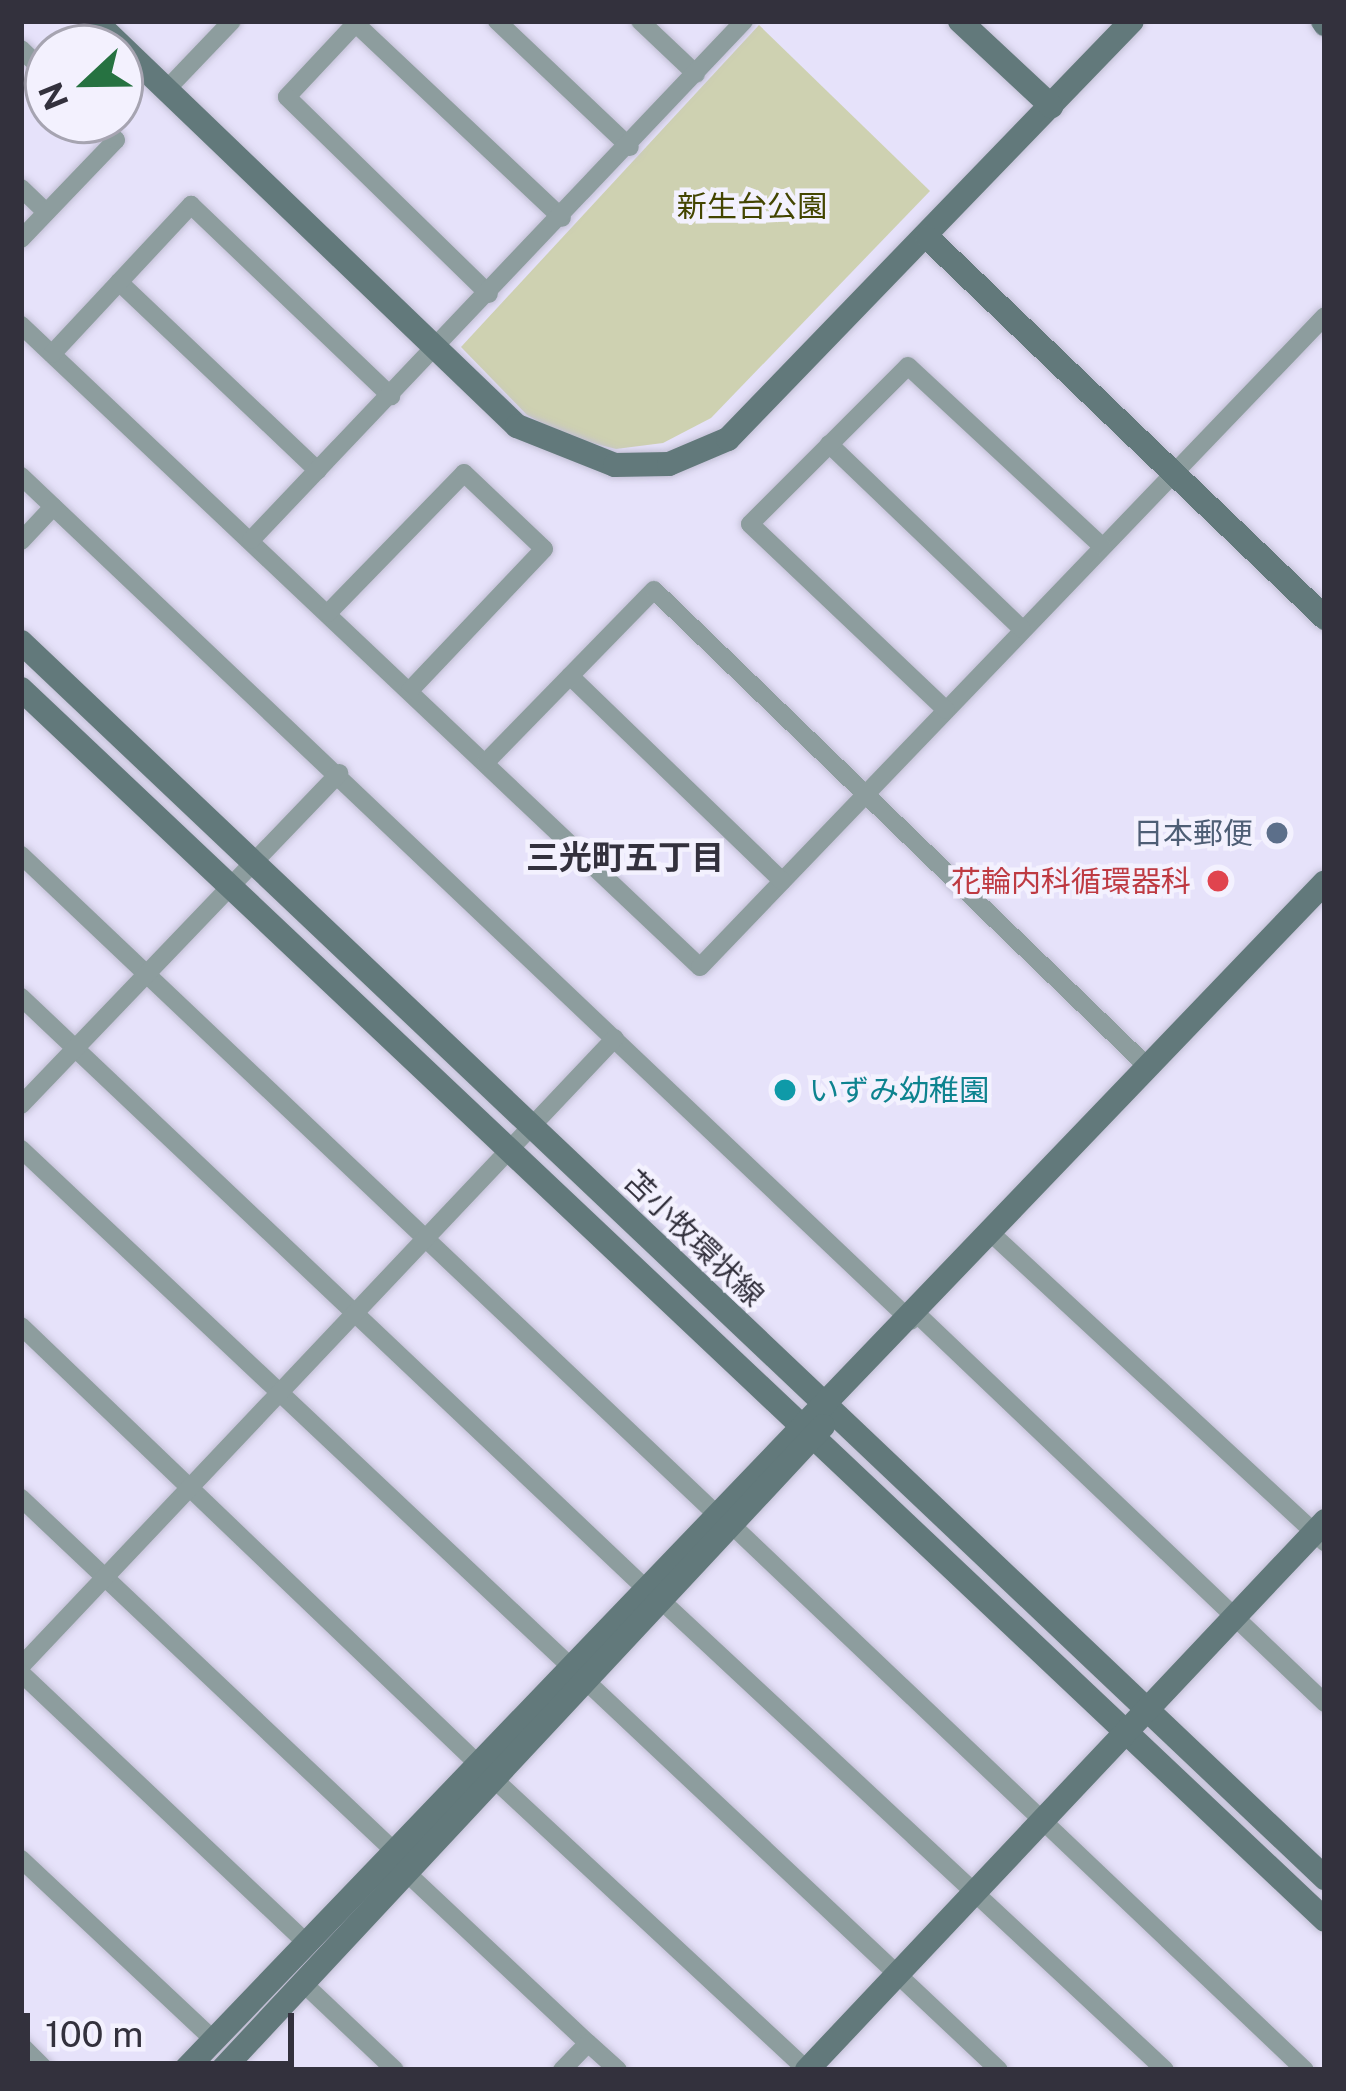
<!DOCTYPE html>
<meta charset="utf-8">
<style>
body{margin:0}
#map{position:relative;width:1346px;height:2091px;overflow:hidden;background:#e6e2fa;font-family:"Public Sans","Noto Sans JP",sans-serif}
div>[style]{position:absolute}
.green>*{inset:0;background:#ced1b1}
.roads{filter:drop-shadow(0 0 3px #c2bfd4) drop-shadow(0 0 3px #c2bfd4)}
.street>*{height:18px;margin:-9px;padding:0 9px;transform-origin:9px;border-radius:9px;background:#8d9d9e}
.secondary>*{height:24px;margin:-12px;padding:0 12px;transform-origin:12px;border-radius:12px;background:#62797b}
.dots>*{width:33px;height:33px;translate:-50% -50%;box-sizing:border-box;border:6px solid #f3f1fe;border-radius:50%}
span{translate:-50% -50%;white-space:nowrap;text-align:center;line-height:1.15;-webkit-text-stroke:9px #f3f1fe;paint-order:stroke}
.park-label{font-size:30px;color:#434500}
.service-label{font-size:30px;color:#4e5e75}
.right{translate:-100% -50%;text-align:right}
.health-label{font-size:30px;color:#be3a42}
.culture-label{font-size:30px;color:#0d838f}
.left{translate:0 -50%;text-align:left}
.street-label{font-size:30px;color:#33313d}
.neighbourhood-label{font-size:33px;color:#33313d;font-weight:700}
.frame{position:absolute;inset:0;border:24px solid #33313d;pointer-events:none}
.north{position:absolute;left:24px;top:24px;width:120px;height:120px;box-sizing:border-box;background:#f3f1fe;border:3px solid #a6a4b1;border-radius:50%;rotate:248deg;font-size:33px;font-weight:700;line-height:48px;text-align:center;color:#33313d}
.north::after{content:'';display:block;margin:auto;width:42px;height:54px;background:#267241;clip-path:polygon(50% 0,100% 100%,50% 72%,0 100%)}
.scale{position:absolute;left:24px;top:2013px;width:270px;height:54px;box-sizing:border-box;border:6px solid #33313d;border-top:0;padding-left:15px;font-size:36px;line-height:42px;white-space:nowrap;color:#33313d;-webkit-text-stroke:9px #f3f1fe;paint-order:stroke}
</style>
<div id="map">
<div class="green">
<i style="clip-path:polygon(759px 25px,930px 191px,711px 418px,663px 443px,616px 449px,568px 437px,527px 415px,461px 347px)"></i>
</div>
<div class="roads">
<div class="street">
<i style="left:353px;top:21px;width:287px;rotate:43.3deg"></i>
<i style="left:358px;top:21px;width:104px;rotate:133.1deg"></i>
<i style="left:287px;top:97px;width:282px;rotate:44.3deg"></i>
<i style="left:497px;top:21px;width:183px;rotate:43.5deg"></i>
<i style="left:640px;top:21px;width:77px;rotate:43.4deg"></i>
<i style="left:21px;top:49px;width:37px;rotate:44deg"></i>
<i style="left:167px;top:89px;width:94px;rotate:-46.3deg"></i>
<i style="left:21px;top:188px;width:35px;rotate:44deg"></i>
<i style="left:21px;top:239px;width:137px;rotate:-46.2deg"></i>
<i style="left:116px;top:140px;width:29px;rotate:-136deg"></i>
<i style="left:119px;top:282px;width:274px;rotate:43.5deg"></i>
<i style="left:21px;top:325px;width:934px;rotate:43.4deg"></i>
<i style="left:700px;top:967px;width:902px;rotate:-46.17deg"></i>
<i style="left:52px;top:354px;width:204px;rotate:-47deg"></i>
<i style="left:191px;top:205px;width:277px;rotate:43.7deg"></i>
<i style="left:829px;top:444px;width:267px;rotate:43.8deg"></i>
<i style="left:21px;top:476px;width:1227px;rotate:43.51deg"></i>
<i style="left:251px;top:540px;width:716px;rotate:-46.47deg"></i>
<i style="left:21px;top:541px;width:47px;rotate:-46.7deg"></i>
<i style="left:328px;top:613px;width:195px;rotate:-45.8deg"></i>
<i style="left:464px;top:473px;width:110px;rotate:43.5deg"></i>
<i style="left:544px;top:549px;width:195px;rotate:133.5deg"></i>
<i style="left:570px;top:676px;width:295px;rotate:44deg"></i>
<i style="left:946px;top:710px;width:270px;rotate:-136.5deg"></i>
<i style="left:750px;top:524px;width:223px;rotate:-45deg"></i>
<i style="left:908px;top:366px;width:265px;rotate:42.9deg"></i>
<i style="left:486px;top:762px;width:240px;rotate:-45.7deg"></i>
<i style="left:654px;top:590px;width:688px;rotate:44deg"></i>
<i style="left:21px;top:855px;width:955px;rotate:43.47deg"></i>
<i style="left:21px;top:997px;width:858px;rotate:43.44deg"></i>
<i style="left:21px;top:1105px;width:460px;rotate:-46.2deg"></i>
<i style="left:21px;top:1149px;width:1343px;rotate:43.28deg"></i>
<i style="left:992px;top:1234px;width:454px;rotate:42.8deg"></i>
<i style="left:917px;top:1314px;width:564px;rotate:43.63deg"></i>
<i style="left:21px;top:1326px;width:632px;rotate:43.78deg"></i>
<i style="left:21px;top:1498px;width:514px;rotate:43.42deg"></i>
<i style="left:736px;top:1529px;width:785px;rotate:43.56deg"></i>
<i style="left:665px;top:1604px;width:683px;rotate:42.98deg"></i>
<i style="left:21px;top:1666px;width:864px;rotate:-46.59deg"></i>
<i style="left:21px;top:1673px;width:395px;rotate:43.4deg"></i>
<i style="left:496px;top:1781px;width:425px;rotate:42.9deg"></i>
<i style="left:21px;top:1859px;width:265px;rotate:43.2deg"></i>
<i style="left:409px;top:1875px;width:245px;rotate:43.2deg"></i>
<i style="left:304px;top:1984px;width:125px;rotate:43.4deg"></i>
<i style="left:21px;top:2045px;width:35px;rotate:45deg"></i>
<i style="left:562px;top:2070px;width:37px;rotate:-46deg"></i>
<i style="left:588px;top:2043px;width:40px;rotate:42deg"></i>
</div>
<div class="secondary">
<i style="left:95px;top:21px;width:585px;rotate:43.82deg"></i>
<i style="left:517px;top:426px;width:105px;rotate:21.7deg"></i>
<i style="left:615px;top:465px;width:54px;rotate:-1.1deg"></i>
<i style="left:669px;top:464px;width:64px;rotate:-23deg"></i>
<i style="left:728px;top:439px;width:581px;rotate:-45.98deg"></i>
<i style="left:960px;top:21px;width:125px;rotate:43deg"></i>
<i style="left:1323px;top:21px;width:4px;rotate:56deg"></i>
<i style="left:927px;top:237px;width:551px;rotate:43.75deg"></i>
<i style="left:21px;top:642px;width:1797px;rotate:43.47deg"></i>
<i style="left:21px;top:689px;width:1793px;rotate:43.35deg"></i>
<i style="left:185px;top:2070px;width:1646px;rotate:-46.18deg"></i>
<i style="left:222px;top:2070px;width:881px;rotate:-46.98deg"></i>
<i style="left:807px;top:2070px;width:755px;rotate:-46.66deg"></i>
</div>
</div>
<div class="dots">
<i style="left:1277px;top:833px;background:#5c6f8a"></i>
<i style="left:1218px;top:881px;background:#e0444e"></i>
<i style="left:785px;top:1090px;background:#0f9aa8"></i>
</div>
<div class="park-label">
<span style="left:752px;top:206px">新生台公園</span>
</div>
<div class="service-label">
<span class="right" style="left:1253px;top:833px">日本郵便</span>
</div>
<div class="health-label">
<span class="right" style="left:1191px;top:881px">花輪内科循環器科</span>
</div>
<div class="culture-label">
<span class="left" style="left:809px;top:1090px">いずみ幼稚園</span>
</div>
<div class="street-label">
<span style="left:694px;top:1238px;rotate:44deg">苫小牧環状線</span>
</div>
<div class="neighbourhood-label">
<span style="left:625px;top:858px">三光町五丁目</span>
</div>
<div class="frame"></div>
<div class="north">N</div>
<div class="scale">100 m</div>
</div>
